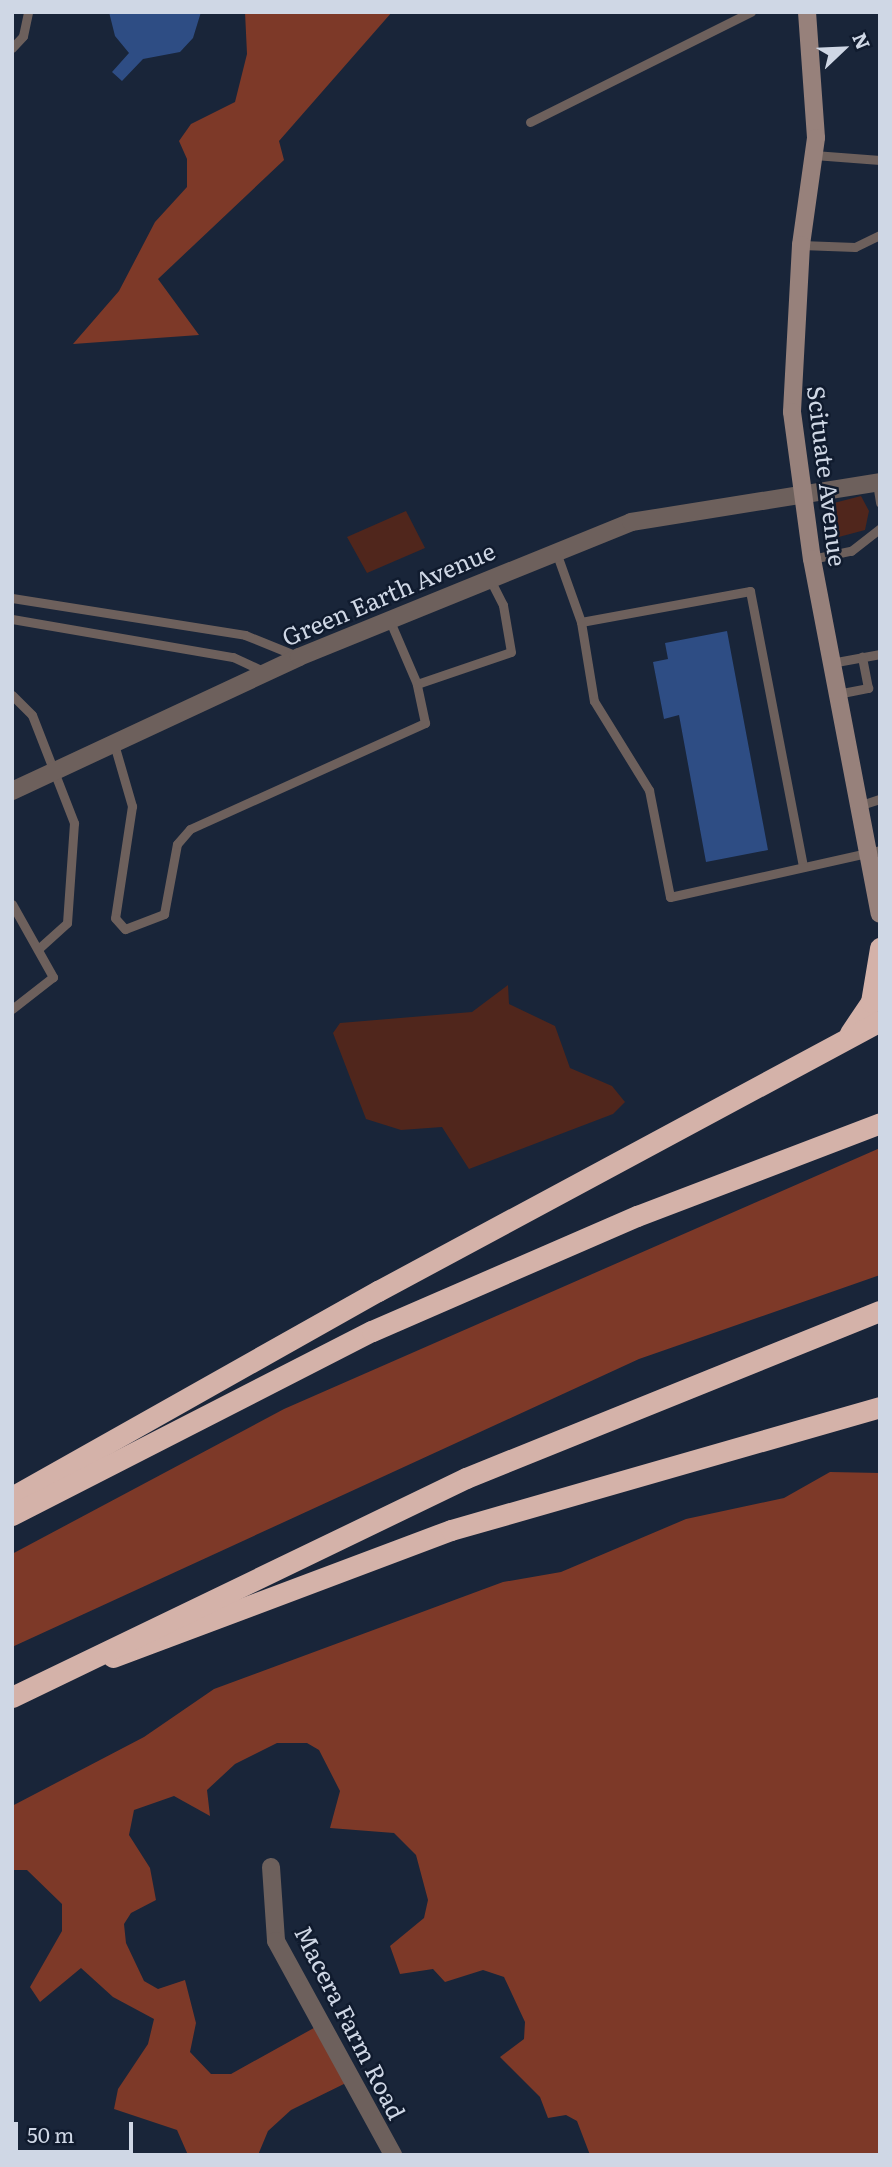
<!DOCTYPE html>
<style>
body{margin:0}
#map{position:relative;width:892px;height:2167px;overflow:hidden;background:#192539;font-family:Literata,serif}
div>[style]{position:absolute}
.green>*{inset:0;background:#50261c}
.forest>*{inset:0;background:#7d3928}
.building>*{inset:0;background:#2e4d84}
.lane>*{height:9px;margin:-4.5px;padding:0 4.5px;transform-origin:4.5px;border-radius:4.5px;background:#6d605c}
.street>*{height:18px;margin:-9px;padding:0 9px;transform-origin:9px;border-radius:9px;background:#6d605c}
.secondary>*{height:18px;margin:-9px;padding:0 9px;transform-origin:9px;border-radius:9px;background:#97817b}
.highway>*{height:21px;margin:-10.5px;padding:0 10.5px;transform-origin:10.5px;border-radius:10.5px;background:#d4b2a9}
span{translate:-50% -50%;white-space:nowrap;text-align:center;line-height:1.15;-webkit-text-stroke:5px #101b2e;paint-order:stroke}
.street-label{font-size:24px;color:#cfd7e5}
.frame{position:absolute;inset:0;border:14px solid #cfd7e5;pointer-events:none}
.north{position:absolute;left:808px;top:14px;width:70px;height:70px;-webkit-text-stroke:5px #101b2e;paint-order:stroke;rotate:67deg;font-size:19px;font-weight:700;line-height:28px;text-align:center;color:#cfd7e5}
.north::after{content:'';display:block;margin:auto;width:24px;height:32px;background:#cfd7e5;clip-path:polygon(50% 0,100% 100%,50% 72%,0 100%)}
.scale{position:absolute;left:14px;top:2122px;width:119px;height:32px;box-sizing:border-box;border:4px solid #cfd7e5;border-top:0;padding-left:9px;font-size:21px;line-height:24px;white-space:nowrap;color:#cfd7e5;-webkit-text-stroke:5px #101b2e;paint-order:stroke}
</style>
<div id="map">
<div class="green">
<i style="clip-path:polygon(861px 496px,869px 511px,865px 530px,835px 538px,830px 504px)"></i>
<i style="clip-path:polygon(406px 511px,425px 548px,367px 573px,347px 537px)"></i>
<i style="clip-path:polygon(508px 985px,509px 1004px,555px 1026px,570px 1068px,612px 1086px,625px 1102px,613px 1114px,469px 1169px,442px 1127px,401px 1130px,366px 1119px,333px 1033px,340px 1023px,472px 1012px)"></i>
</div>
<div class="forest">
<i style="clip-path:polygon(245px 12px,392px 12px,279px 141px,284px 160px,158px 279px,199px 335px,73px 344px,119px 291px,155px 222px,187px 187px,187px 159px,179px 141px,191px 124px,235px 102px,247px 54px)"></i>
<i style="clip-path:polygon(880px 1148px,880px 1275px,639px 1359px,12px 1647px,12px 1554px,284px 1409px)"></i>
<i style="clip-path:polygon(830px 1472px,880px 1473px,880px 2155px,590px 2155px,577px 2121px,566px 2115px,548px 2118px,540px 2097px,500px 2057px,524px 2039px,525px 2022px,504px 1977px,483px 1970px,445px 1982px,433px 1969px,400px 1974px,390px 1946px,424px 1918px,428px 1900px,416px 1855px,394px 1833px,330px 1828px,340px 1791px,319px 1750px,307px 1743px,277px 1743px,235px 1764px,207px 1790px,210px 1816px,174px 1796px,134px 1810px,129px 1835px,150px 1868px,156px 1900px,131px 1913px,124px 1924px,126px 1943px,144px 1981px,158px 1989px,185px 1980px,196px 2023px,190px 2052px,211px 2074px,231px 2074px,321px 2024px,350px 2081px,291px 2110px,268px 2131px,258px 2155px,188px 2155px,177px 2130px,114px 2109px,118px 2089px,148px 2044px,154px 2019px,113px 1997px,81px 1968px,40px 2002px,30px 1987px,62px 1931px,62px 1904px,27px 1870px,12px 1870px,12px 1806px,144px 1737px,214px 1689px,503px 1582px,561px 1572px,686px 1519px,784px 1498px)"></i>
</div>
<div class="building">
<i style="clip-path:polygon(109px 12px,201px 12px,193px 38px,180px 52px,143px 59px,122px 81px,112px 72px,129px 53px,115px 36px)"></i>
<i style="clip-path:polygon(727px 631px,768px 850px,706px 862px,679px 715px,664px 719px,653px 662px,668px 659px,665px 643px)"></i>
</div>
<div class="lane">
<i style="left:12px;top:48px;width:16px;rotate:-47deg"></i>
<i style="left:23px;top:36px;width:25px;rotate:-78deg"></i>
<i style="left:530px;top:122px;width:247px;rotate:-26.5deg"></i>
<i style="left:814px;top:155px;width:66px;rotate:4.3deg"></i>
<i style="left:801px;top:245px;width:54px;rotate:2.1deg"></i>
<i style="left:855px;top:247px;width:28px;rotate:-26deg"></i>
<i style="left:877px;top:483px;width:20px;rotate:81deg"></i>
<i style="left:556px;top:552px;width:74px;rotate:70.3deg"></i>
<i style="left:581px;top:622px;width:172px;rotate:-10.4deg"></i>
<i style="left:750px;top:591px;width:281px;rotate:79.1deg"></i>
<i style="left:812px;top:559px;width:40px;rotate:-12deg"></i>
<i style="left:851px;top:551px;width:37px;rotate:-38deg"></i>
<i style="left:12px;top:598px;width:236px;rotate:9deg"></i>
<i style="left:245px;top:635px;width:56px;rotate:22deg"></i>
<i style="left:12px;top:619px;width:224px;rotate:9.8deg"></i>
<i style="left:233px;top:657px;width:35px;rotate:25deg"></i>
<i style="left:389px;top:619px;width:71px;rotate:66.7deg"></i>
<i style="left:417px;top:684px;width:99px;rotate:-18.8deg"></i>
<i style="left:511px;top:652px;width:48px;rotate:-99.7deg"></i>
<i style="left:503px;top:605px;width:31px;rotate:-117deg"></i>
<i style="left:581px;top:622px;width:80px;rotate:80.7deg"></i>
<i style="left:594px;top:701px;width:105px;rotate:58.3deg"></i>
<i style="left:649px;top:790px;width:109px;rotate:78.9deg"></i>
<i style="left:670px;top:897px;width:215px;rotate:-12.6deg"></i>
<i style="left:831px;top:663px;width:50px;rotate:-10.4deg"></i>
<i style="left:837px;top:694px;width:32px;rotate:-11deg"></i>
<i style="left:868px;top:688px;width:32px;rotate:-101deg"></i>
<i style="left:12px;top:695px;width:28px;rotate:45deg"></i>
<i style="left:32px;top:715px;width:116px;rotate:68.7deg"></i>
<i style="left:74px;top:823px;width:100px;rotate:94deg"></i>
<i style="left:67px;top:923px;width:36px;rotate:138deg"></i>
<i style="left:114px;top:744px;width:65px;rotate:73.8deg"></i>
<i style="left:132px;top:806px;width:113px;rotate:98.6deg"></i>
<i style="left:115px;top:918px;width:15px;rotate:48deg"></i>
<i style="left:125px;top:929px;width:42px;rotate:-21deg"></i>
<i style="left:164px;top:914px;width:71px;rotate:-79.5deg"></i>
<i style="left:177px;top:844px;width:20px;rotate:-49deg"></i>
<i style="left:190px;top:829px;width:258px;rotate:-24.3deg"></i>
<i style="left:425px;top:723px;width:40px;rotate:-102deg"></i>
<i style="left:858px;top:806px;width:23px;rotate:-18deg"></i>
<i style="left:12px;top:904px;width:84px;rotate:60.7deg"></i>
<i style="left:53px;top:977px;width:52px;rotate:142deg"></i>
</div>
<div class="street">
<i style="left:12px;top:791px;width:317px;rotate:-25deg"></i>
<i style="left:299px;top:657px;width:358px;rotate:-22.1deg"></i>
<i style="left:631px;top:522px;width:252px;rotate:-9.1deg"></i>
<i style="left:271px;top:1867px;width:74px;rotate:86.1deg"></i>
<i style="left:276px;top:1941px;width:244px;rotate:61.3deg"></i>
</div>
<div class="secondary">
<i style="left:807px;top:12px;width:126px;rotate:85.9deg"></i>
<i style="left:816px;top:138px;width:108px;rotate:98deg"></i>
<i style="left:801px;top:245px;width:167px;rotate:93.1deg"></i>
<i style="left:792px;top:412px;width:148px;rotate:82.3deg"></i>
<i style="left:812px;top:559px;width:361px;rotate:79.2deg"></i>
</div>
<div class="highway">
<i style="left:850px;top:1033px;width:37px;rotate:-56deg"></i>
<i style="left:871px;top:1002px;width:55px;rotate:-80.5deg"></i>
<i style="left:12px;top:1497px;width:420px;rotate:-29.4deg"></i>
<i style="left:378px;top:1291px;width:570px;rotate:-28.27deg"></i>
<i style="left:12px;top:1515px;width:404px;rotate:-27.1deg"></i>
<i style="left:372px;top:1331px;width:289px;rotate:-23.5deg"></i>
<i style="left:637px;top:1216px;width:260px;rotate:-20.9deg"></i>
<i style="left:113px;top:1657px;width:361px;rotate:-20.6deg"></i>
<i style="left:451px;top:1530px;width:446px;rotate:-16deg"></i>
<i style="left:12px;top:1697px;width:504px;rotate:-25.75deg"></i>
<i style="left:466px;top:1478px;width:446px;rotate:-22deg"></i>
</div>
<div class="street-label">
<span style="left:828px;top:476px;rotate:83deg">Scituate Avenue</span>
<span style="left:388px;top:593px;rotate:-23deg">Green Earth Avenue</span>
<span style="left:351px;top:2022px;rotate:63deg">Macera Farm Road</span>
</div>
<div class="frame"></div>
<div class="north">N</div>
<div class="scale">50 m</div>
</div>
